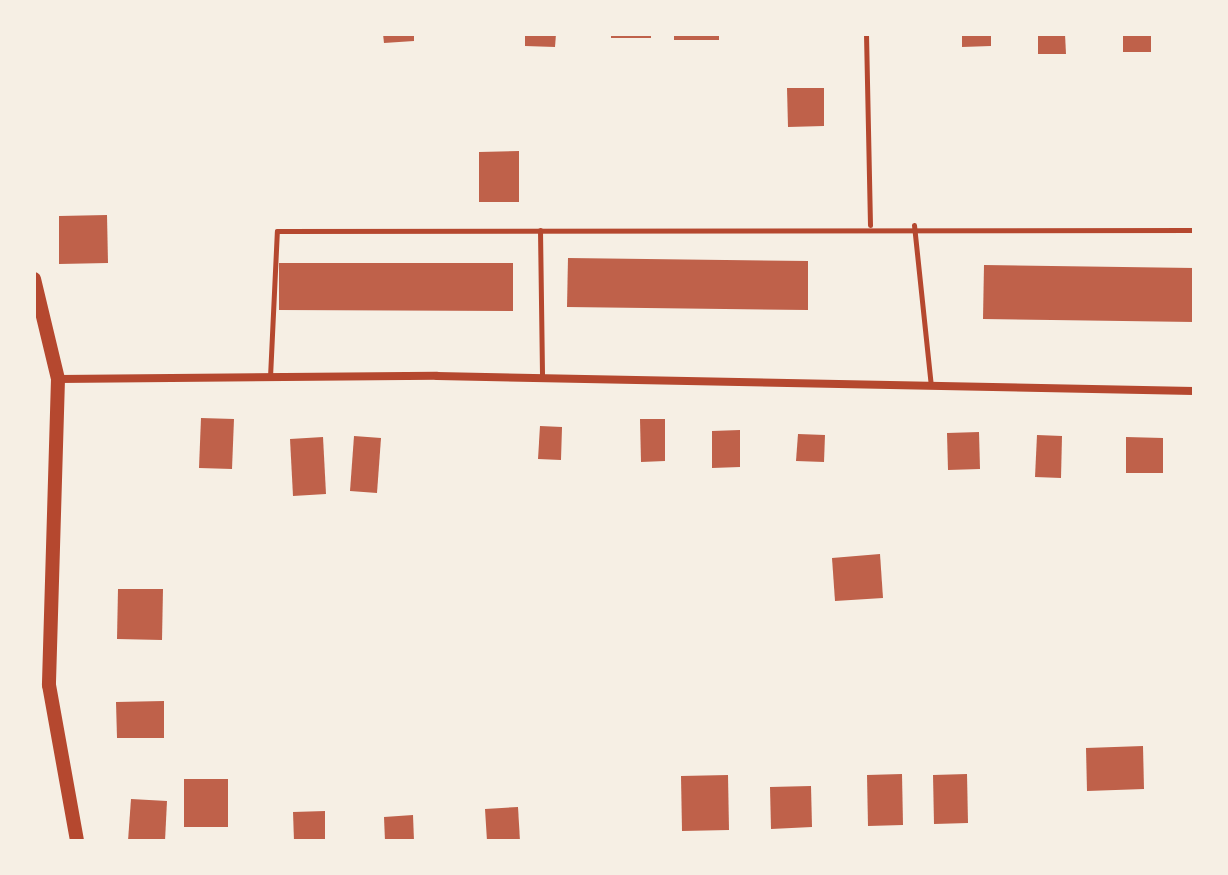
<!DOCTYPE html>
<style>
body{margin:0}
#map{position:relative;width:1228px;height:875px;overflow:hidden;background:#f6efe4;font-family:"Exo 2",sans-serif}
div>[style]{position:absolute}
.building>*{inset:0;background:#bf614a}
.service>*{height:5px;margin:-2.5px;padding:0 2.5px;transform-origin:2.5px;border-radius:2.5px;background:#b5482f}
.minor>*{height:8px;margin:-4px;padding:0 4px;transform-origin:4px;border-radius:4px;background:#b5482f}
.tertiary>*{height:14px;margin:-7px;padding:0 7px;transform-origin:7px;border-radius:7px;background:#b5482f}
span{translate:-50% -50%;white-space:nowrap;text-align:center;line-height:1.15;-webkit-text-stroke:8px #f6efe4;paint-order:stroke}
.frame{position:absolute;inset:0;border:36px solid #f6efe4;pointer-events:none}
</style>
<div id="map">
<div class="building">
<i style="clip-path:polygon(383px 34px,414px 34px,414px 41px,384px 43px)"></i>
<i style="clip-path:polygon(525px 34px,556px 34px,555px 47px,525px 46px)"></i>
<i style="clip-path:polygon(611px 34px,651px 34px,651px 38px,611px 38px)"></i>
<i style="clip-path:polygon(674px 34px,719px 34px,719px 40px,674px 40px)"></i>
<i style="clip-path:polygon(962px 34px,991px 34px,991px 46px,962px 47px)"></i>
<i style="clip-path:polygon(1038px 34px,1065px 34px,1066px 54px,1038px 54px)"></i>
<i style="clip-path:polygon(1123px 34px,1151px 34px,1151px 52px,1123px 52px)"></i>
<i style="clip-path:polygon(787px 88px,824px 88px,824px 126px,788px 127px)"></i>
<i style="clip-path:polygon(519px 151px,519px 202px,479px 202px,479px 152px)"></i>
<i style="clip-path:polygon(107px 215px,108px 263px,59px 264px,59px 216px)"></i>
<i style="clip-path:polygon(568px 258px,808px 261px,808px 310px,567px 307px)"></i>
<i style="clip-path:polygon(279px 263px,513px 263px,513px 311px,279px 310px)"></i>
<i style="clip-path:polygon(984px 265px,1194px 268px,1194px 322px,983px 319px)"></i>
<i style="clip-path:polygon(201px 418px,234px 419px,232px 469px,199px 468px)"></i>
<i style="clip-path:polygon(640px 419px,665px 419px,665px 461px,641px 462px)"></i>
<i style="clip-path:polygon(540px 426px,562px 427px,561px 460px,538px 459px)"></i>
<i style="clip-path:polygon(740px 430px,740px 467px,712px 468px,712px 431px)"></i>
<i style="clip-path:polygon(979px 432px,980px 469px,948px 470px,947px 433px)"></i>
<i style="clip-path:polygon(798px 434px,825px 435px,824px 462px,796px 461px)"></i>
<i style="clip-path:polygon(1037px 435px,1062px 436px,1061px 478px,1035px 477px)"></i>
<i style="clip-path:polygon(354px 436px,381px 438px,377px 493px,350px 491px)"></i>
<i style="clip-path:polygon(323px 437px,326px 494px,293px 496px,290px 439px)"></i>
<i style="clip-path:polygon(1126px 437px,1163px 438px,1163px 473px,1126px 473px)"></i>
<i style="clip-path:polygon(880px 554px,883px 598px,835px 601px,832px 558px)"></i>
<i style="clip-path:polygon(118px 589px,163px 589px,162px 640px,117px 639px)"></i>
<i style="clip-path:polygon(164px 701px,164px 738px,117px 738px,116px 702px)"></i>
<i style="clip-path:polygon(1143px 746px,1144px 789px,1087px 791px,1086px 748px)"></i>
<i style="clip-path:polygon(902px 774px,903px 825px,868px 826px,867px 775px)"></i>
<i style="clip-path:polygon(967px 774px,968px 823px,934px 824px,933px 775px)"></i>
<i style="clip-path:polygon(728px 775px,729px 830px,682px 831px,681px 776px)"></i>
<i style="clip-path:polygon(184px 779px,228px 779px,228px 827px,184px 827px)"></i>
<i style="clip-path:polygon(811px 786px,812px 827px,771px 829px,770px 787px)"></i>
<i style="clip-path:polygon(131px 799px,167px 801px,165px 841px,128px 841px)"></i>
<i style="clip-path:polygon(518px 807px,520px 841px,487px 841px,485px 809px)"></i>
<i style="clip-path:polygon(325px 811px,325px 841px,294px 841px,293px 812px)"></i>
<i style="clip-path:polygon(413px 815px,414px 841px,385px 841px,384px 817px)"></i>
</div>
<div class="service">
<i style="left:866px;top:34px;width:191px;rotate:88.8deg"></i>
<i style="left:914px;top:225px;width:162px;rotate:84deg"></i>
<i style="left:540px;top:230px;width:147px;rotate:89.2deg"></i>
<i style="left:270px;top:377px;width:146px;rotate:-87.3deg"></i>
<i style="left:277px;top:231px;width:917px;rotate:-0.06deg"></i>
</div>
<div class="minor">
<i style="left:58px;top:379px;width:379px;rotate:-0.5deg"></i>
<i style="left:437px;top:376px;width:757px;rotate:1.14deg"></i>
</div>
<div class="tertiary">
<i style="left:34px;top:279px;width:103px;rotate:76.5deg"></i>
<i style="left:58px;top:379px;width:306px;rotate:91.7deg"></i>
<i style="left:49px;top:685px;width:158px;rotate:79.8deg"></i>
</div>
<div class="frame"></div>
</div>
